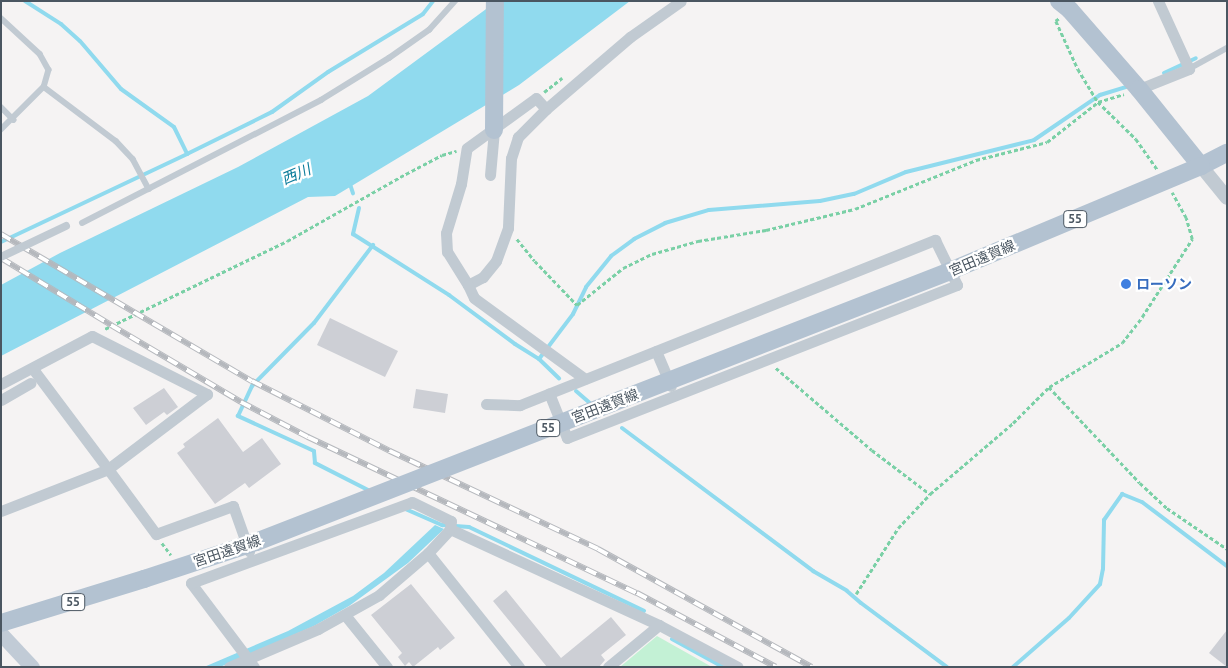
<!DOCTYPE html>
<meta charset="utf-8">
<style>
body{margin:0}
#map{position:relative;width:1228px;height:668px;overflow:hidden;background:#f5f3f3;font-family:Ubuntu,"Noto Sans JP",sans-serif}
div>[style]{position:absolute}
.green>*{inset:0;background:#c3f1d5}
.water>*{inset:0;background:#90daee}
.stream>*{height:4px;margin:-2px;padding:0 2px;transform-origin:2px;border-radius:2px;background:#90daee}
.building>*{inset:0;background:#cdcfd5}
.path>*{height:2.5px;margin-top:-1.25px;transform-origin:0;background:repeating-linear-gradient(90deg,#7ad0a6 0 4px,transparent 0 6.5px)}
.service>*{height:5.5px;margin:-2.75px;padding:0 2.75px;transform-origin:2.75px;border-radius:2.75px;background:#c1cad2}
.minor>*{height:11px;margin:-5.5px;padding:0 5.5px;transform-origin:5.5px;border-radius:5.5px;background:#c1cad2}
.tertiary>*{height:14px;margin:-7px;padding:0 7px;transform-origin:7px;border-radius:7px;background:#c1cad2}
.secondary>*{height:15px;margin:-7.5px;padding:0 7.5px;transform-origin:7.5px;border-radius:7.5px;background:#c1cbd6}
.primary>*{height:18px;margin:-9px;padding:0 9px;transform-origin:9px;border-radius:9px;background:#b3c2d1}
.rail>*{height:5.5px;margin-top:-2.75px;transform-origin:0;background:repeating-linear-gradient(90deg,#fff 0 11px,#b5b8bd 0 22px);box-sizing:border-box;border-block:1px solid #b5b8bd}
.pedestrian-bridge>*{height:8px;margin:-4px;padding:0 4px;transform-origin:4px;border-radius:4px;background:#c1cad2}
.primary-bridge>*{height:18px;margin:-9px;padding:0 9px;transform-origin:9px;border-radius:9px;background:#b3c2d1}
.dots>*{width:14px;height:14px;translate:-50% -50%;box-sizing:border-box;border:2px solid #fff;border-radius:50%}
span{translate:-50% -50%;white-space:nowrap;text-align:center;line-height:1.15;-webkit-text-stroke:4.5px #fff;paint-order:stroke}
.shield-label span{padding:1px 4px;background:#fff;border:1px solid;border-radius:4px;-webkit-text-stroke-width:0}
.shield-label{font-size:12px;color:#4a5661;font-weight:700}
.street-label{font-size:14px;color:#4a5661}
.shop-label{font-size:14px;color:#366cbe;font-weight:700}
.left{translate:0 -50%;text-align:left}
.water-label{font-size:15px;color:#0c7c9b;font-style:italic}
.frame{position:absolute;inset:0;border:2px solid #4a5661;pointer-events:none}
</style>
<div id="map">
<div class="green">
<i style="clip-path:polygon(657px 636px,712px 667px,620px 667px)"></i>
</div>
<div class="water">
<i style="clip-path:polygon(497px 1px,630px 1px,519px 85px,335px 196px,308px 197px,1px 356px,1px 285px,60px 253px,238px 167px,368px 96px)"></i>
<i style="clip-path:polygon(435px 525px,444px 529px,408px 563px,349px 606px,314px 626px,244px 657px,220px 667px,204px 667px,288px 631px,353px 596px,384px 573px)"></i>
</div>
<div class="stream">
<i style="left:25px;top:1px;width:43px;rotate:32.6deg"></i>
<i style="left:61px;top:24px;width:25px;rotate:42deg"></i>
<i style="left:80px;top:41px;width:63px;rotate:49.5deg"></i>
<i style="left:121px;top:89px;width:65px;rotate:35.6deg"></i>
<i style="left:174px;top:127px;width:30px;rotate:64deg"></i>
<i style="left:187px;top:154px;width:95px;rotate:-26.3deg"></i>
<i style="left:272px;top:112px;width:69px;rotate:-35.5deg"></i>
<i style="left:328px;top:72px;width:111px;rotate:-31.4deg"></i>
<i style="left:423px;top:14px;width:16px;rotate:-52deg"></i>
<i style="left:1164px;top:73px;width:35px;rotate:-25deg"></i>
<i style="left:349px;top:181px;width:13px;rotate:72deg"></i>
<i style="left:359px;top:208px;width:27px;rotate:103deg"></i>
<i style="left:353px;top:234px;width:114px;rotate:32.4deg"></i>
<i style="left:449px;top:295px;width:82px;rotate:36.6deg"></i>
<i style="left:515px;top:344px;width:28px;rotate:32deg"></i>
<i style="left:539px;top:359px;width:28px;rotate:44deg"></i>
<i style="left:1px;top:242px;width:206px;rotate:-25.3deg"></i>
<i style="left:539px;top:359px;width:56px;rotate:-52.9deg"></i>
<i style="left:573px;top:314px;width:30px;rotate:-64deg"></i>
<i style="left:586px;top:287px;width:40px;rotate:-51deg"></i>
<i style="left:611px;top:256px;width:29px;rotate:-36deg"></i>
<i style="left:634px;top:239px;width:35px;rotate:-27deg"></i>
<i style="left:665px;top:223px;width:46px;rotate:-16.5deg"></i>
<i style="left:709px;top:210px;width:111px;rotate:-4.6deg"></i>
<i style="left:820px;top:201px;width:35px;rotate:-12deg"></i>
<i style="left:854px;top:194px;width:56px;rotate:-22.9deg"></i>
<i style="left:906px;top:172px;width:132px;rotate:-14deg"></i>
<i style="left:1034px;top:140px;width:80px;rotate:-34.3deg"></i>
<i style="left:1100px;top:95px;width:31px;rotate:-17deg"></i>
<i style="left:576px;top:391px;width:21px;rotate:41deg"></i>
<i style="left:622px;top:428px;width:239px;rotate:36.8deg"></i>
<i style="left:813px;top:571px;width:39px;rotate:30deg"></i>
<i style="left:847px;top:591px;width:18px;rotate:41deg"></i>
<i style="left:861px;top:603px;width:107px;rotate:36.7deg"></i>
<i style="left:370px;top:491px;width:62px;rotate:-153deg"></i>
<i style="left:315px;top:463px;width:12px;rotate:-95deg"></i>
<i style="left:314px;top:451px;width:84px;rotate:-155.3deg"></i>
<i style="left:238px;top:416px;width:33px;rotate:-65deg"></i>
<i style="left:252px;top:386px;width:88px;rotate:-45.5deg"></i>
<i style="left:314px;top:323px;width:98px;rotate:-52.9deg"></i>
<i style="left:403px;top:508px;width:43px;rotate:23.6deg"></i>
<i style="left:442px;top:525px;width:27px;rotate:4deg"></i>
<i style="left:469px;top:527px;width:194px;rotate:25.6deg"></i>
<i style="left:672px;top:639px;width:58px;rotate:28.8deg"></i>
<i style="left:1013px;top:667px;width:74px;rotate:-41.2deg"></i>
<i style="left:1069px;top:618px;width:46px;rotate:-47.6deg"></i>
<i style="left:1100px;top:584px;width:15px;rotate:-79deg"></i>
<i style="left:1103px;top:569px;width:49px;rotate:-88.8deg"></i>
<i style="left:1104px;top:520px;width:32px;rotate:-55deg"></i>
<i style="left:1122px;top:494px;width:22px;rotate:22deg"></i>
<i style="left:1142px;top:502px;width:106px;rotate:37deg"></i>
</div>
<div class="building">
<i style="clip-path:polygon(330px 318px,398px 351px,385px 377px,317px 345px)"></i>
<i style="clip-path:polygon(164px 388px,178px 407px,167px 415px,164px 412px,146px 425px,133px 408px)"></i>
<i style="clip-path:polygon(416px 389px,448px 394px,445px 413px,413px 408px)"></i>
<i style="clip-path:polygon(218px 418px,243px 452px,262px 438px,281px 464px,249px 488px,245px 483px,215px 504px,177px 453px,185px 447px,183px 444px)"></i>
<i style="clip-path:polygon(411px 584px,455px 638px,440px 650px,438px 647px,413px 667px,409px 662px,405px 666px,398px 657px,402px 653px,371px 615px)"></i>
<i style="clip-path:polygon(506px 590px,561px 658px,611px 617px,626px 635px,601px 655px,605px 660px,599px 667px,547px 667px,493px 601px)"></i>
<i style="clip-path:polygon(1227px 630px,1227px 667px,1209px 653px)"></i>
</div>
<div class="path">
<i style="left:1059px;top:19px;width:4px;rotate:146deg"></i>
<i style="left:1056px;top:21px;width:53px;rotate:65.4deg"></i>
<i style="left:1078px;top:69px;width:39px;rotate:59deg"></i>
<i style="left:1098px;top:102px;width:53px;rotate:44.2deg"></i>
<i style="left:1136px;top:139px;width:37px;rotate:55deg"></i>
<i style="left:544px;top:92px;width:23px;rotate:-38deg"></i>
<i style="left:517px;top:239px;width:28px;rotate:51deg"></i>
<i style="left:535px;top:261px;width:61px;rotate:46.3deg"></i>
<i style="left:577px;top:305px;width:59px;rotate:-38.8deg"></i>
<i style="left:623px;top:268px;width:32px;rotate:-26deg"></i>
<i style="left:652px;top:254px;width:48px;rotate:-15.8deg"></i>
<i style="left:698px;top:241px;width:69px;rotate:-9.2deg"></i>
<i style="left:766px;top:230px;width:91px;rotate:-13.3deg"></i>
<i style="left:855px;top:209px;width:131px;rotate:-22deg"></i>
<i style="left:976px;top:160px;width:73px;rotate:-14.2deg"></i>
<i style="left:1047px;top:142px;width:65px;rotate:-38.1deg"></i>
<i style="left:1098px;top:102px;width:27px;rotate:-17deg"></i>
<i style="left:105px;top:329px;width:202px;rotate:-25.8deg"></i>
<i style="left:287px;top:241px;width:130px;rotate:-29.5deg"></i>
<i style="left:400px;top:177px;width:47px;rotate:-27.6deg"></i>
<i style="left:442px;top:155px;width:15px;rotate:-16deg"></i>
<i style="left:776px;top:368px;width:126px;rotate:40.5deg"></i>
<i style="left:872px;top:450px;width:73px;rotate:37.2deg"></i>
<i style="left:1049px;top:387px;width:132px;rotate:46.5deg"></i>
<i style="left:1140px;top:483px;width:37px;rotate:43deg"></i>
<i style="left:1167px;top:508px;width:73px;rotate:34.3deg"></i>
<i style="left:162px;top:543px;width:15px;rotate:53deg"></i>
<i style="left:856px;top:594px;width:78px;rotate:-57.5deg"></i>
<i style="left:898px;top:528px;width:47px;rotate:-46.7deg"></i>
<i style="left:930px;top:494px;width:109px;rotate:-40.5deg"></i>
<i style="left:1013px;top:423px;width:51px;rotate:-45deg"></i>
<i style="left:1049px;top:387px;width:85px;rotate:-31.1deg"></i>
<i style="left:1122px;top:343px;width:33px;rotate:-52deg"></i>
<i style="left:1142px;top:317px;width:93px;rotate:-57.3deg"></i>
<i style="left:1192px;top:239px;width:22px;rotate:-106deg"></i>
<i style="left:1186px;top:218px;width:29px;rotate:-119deg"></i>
</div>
<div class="service">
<i style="left:1px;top:18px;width:53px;rotate:42.7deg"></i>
<i style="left:40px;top:54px;width:18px;rotate:61deg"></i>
<i style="left:49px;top:70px;width:18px;rotate:106deg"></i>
<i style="left:44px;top:87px;width:61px;rotate:135deg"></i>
<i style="left:1189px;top:69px;width:43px;rotate:-28.9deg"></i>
<i style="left:44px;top:87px;width:90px;rotate:36.9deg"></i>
<i style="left:116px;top:141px;width:25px;rotate:47deg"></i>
<i style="left:133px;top:159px;width:34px;rotate:62deg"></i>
<i style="left:1px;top:107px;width:18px;rotate:45deg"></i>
<i style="left:82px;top:223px;width:269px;rotate:-27.2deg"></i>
<i style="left:321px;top:100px;width:80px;rotate:-31.7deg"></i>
<i style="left:389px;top:58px;width:49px;rotate:-35deg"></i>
<i style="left:429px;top:30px;width:39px;rotate:-48deg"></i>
</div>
<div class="minor">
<i style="left:1139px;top:89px;width:54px;rotate:-21.8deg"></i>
<i style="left:1189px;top:69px;width:75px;rotate:-114.5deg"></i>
<i style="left:536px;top:98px;width:15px;rotate:48deg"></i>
<i style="left:546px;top:109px;width:40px;rotate:135deg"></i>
<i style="left:518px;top:137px;width:22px;rotate:108deg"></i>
<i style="left:511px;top:158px;width:70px;rotate:92.5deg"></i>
<i style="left:508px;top:228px;width:35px;rotate:110deg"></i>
<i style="left:496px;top:261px;width:21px;rotate:129deg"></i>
<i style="left:483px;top:277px;width:17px;rotate:152deg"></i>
<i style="left:468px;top:285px;width:39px;rotate:-122deg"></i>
<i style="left:447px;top:252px;width:19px;rotate:-93deg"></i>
<i style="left:446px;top:233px;width:51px;rotate:-73deg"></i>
<i style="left:461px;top:184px;width:36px;rotate:-81deg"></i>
<i style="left:467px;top:148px;width:85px;rotate:-35.9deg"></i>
<i style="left:546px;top:109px;width:111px;rotate:-40.6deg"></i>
<i style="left:630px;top:37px;width:62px;rotate:-35.2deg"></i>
<i style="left:490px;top:175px;width:45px;rotate:-84.9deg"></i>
<i style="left:468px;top:285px;width:14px;rotate:65deg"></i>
<i style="left:474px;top:298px;width:137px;rotate:36.1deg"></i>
<i style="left:656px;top:351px;width:38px;rotate:67deg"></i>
<i style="left:1px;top:384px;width:103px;rotate:-27.8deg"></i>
<i style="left:92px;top:336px;width:129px;rotate:26.8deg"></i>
<i style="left:207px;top:394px;width:124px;rotate:142.9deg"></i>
<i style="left:108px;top:469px;width:125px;rotate:-126.9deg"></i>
<i style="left:1px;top:400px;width:34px;rotate:-30deg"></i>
<i style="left:486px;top:404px;width:34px;rotate:2deg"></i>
<i style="left:520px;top:405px;width:447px;rotate:-21.7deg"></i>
<i style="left:935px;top:240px;width:50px;rotate:63.9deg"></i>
<i style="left:957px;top:285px;width:419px;rotate:158.6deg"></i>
<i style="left:567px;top:438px;width:48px;rotate:-111.8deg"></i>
<i style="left:1px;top:511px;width:115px;rotate:-21.4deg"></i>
<i style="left:108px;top:469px;width:81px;rotate:53.6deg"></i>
<i style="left:156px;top:534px;width:82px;rotate:-20deg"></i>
<i style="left:233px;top:506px;width:48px;rotate:70.4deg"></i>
<i style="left:428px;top:553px;width:146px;rotate:51.4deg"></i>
<i style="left:345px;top:615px;width:67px;rotate:51.1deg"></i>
<i style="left:229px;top:667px;width:97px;rotate:-23.1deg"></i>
<i style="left:318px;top:629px;width:70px;rotate:-29.1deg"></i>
<i style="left:379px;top:595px;width:65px;rotate:-40.6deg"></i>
<i style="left:428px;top:553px;width:33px;rotate:-47deg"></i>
<i style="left:450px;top:529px;width:230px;rotate:24.7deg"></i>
<i style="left:659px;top:625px;width:89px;rotate:28deg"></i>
<i style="left:254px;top:667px;width:105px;rotate:-126.9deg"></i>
<i style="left:191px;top:583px;width:235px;rotate:-20.1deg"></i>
<i style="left:412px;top:502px;width:43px;rotate:26deg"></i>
<i style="left:451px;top:521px;width:8px;rotate:97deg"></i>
<i style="left:608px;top:667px;width:66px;rotate:-39.5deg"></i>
</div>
<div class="tertiary">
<i style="left:1201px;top:166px;width:41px;rotate:50.9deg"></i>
</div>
<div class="secondary">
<i style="left:1px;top:634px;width:45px;rotate:46.8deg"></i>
</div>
<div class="primary">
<i style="left:1059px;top:1px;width:14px;rotate:39deg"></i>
<i style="left:1070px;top:10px;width:105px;rotate:48.9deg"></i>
<i style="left:1139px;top:89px;width:99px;rotate:51.2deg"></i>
<i style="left:1201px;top:166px;width:29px;rotate:-27deg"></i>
<i style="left:494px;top:130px;width:129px;rotate:-89.6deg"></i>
<i style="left:950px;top:271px;width:272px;rotate:-22.7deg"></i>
<i style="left:1px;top:623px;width:150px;rotate:-17.1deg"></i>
</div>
<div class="rail">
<i style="left:1px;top:234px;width:291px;rotate:30.4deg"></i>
<i style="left:252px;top:381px;width:155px;rotate:26.9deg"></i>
<i style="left:390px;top:451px;width:230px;rotate:25.2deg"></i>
<i style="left:598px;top:549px;width:244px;rotate:28.9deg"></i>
<i style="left:1px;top:258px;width:129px;rotate:31.3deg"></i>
<i style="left:111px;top:325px;width:151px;rotate:30.6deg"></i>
<i style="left:241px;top:402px;width:76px;rotate:27.6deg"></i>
<i style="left:308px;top:437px;width:364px;rotate:25.4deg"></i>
<i style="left:637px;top:593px;width:157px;rotate:28deg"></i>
</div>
<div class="pedestrian-bridge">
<i style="left:1px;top:257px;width:72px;rotate:-25.5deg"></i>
</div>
<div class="primary-bridge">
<i style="left:144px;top:579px;width:118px;rotate:-18.3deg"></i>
<i style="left:256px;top:542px;width:745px;rotate:-21.33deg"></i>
</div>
<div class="dots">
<i style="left:1126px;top:284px;background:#3f7fe0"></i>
</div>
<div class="shield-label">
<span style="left:1075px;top:219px">55</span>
<span style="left:548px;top:428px">55</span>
<span style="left:73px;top:602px">55</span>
</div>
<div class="street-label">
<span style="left:982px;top:258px;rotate:-23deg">宮田遠賀線</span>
<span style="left:605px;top:406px;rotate:-21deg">宮田遠賀線</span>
<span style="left:227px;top:551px;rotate:-19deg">宮田遠賀線</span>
</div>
<div class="shop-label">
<span class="left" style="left:1136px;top:284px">ローソン</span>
</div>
<div class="water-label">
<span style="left:296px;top:174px;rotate:-23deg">西川</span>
</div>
<div class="frame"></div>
</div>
